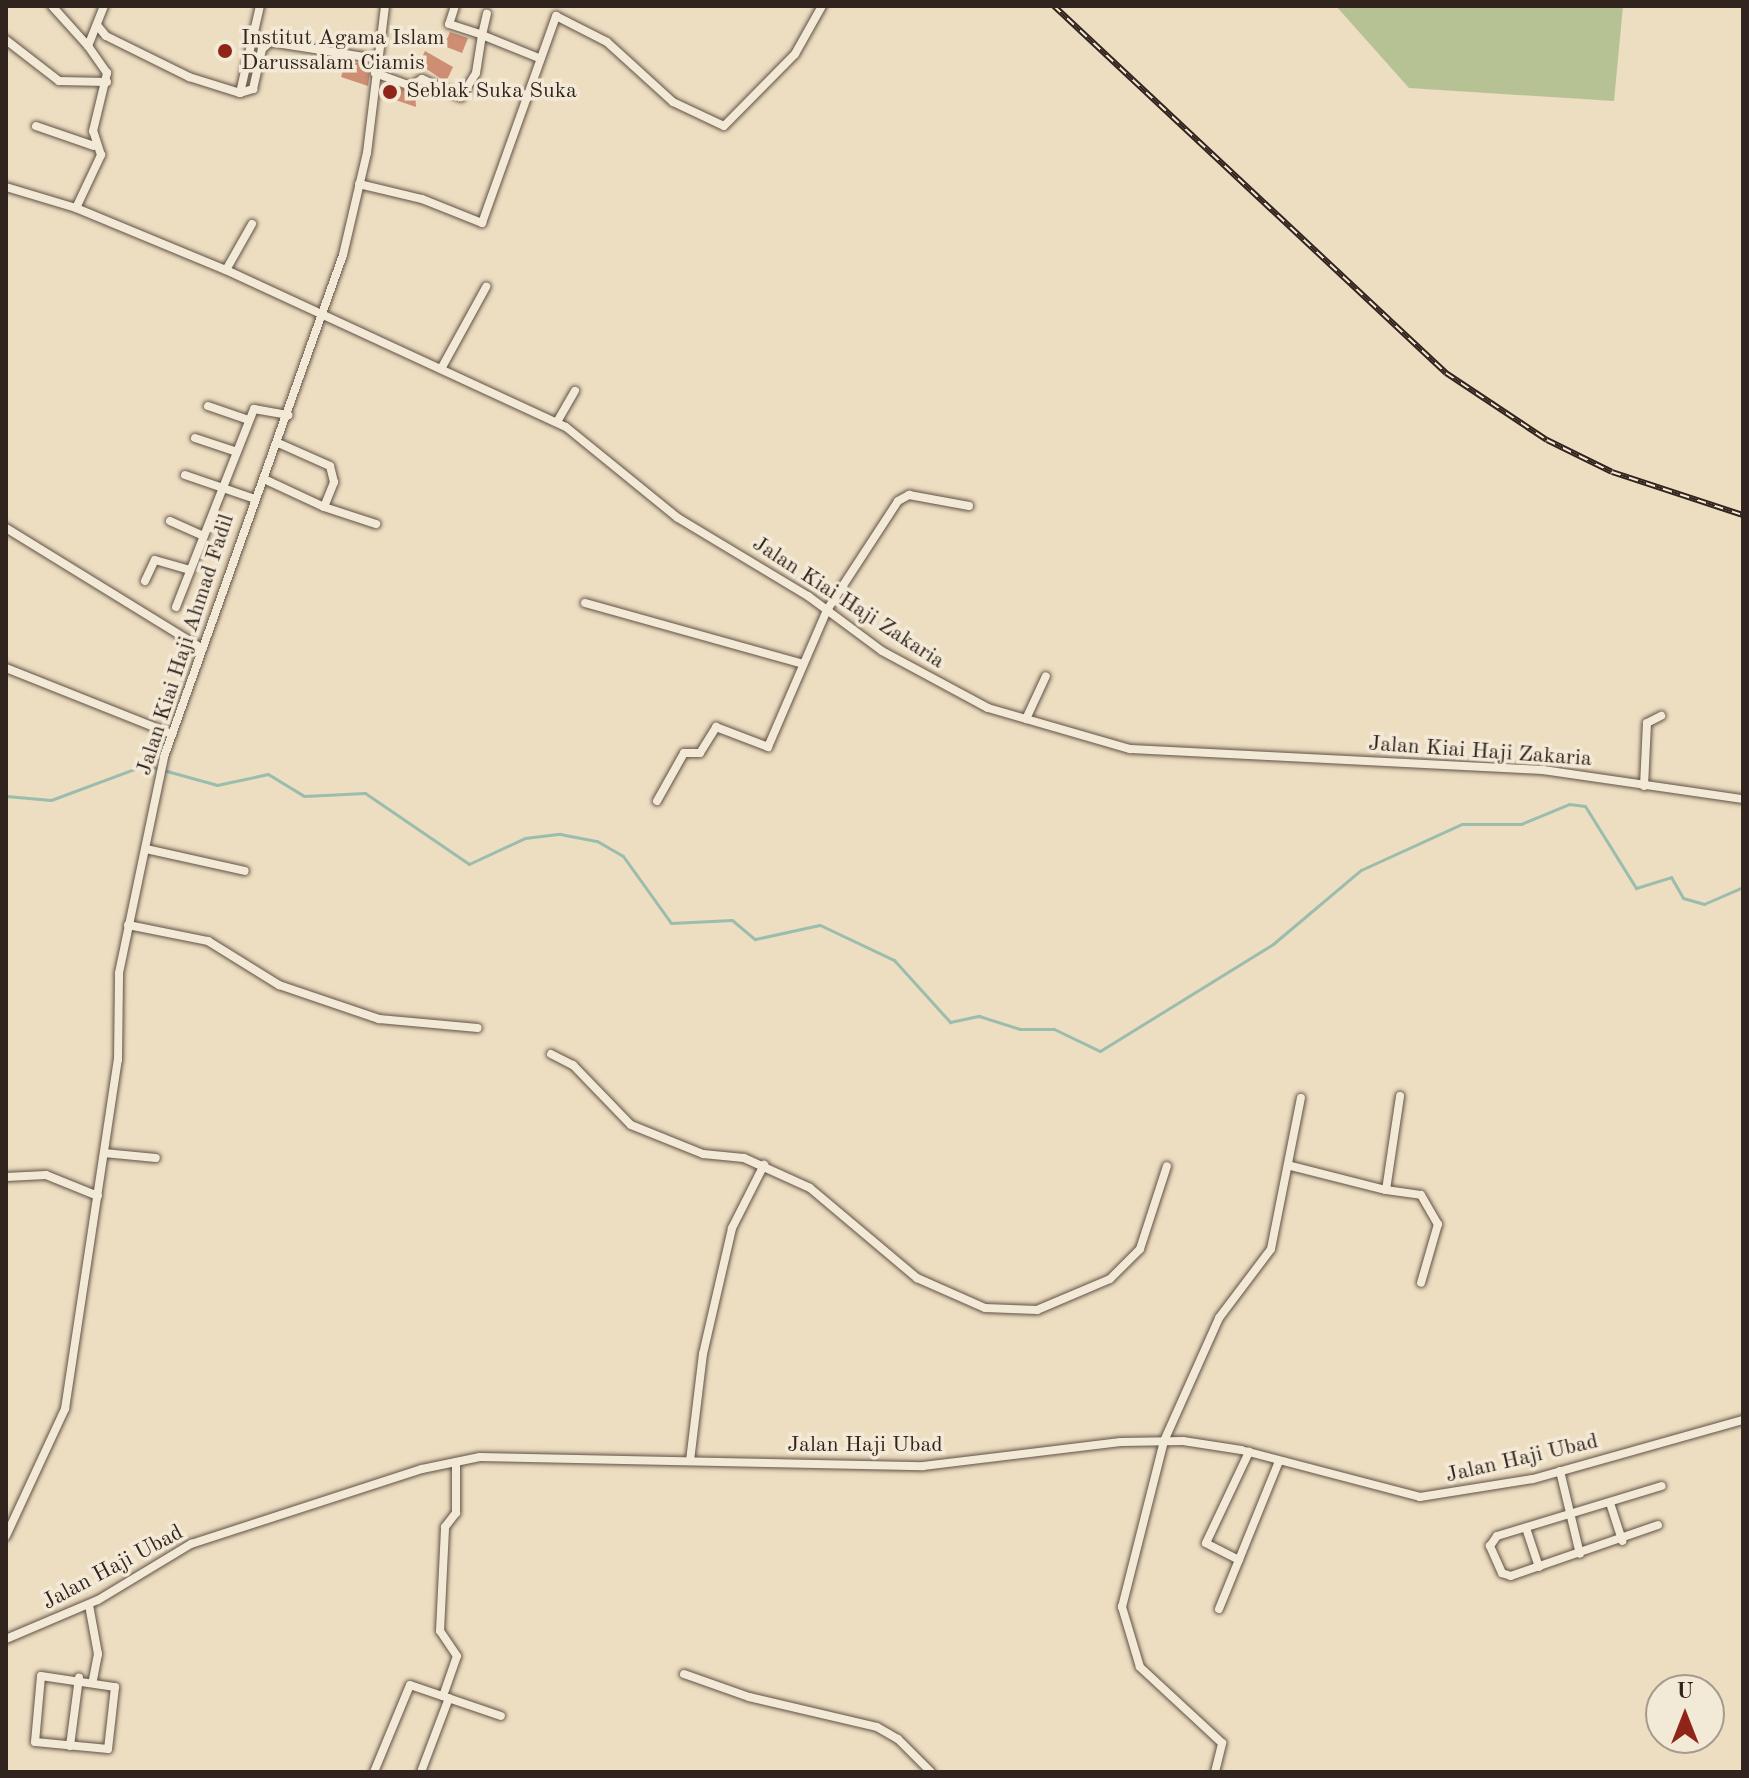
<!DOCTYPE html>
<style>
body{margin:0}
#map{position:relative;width:1749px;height:1778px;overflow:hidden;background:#edddc1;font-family:"Old Standard TT",serif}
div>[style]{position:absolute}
.green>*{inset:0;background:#b6c294}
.stream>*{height:3px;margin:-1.5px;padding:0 1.5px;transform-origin:1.5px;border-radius:1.5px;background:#9abdae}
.building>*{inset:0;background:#cd8e74}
.roads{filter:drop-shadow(0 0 2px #605246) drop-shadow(0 0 2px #605246)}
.street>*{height:8px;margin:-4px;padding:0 4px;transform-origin:4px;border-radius:4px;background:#f3e9d7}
.rail>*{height:6px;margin-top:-3px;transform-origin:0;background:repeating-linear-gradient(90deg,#f3e9d7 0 9px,#31231d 0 18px);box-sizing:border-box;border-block:2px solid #31231d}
.dots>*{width:22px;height:22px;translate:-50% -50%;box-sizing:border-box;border:4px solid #f3e9d7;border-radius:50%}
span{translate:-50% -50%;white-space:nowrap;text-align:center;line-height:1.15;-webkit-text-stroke:7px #f3e9d7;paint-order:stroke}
.poi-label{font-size:22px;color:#31231d}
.left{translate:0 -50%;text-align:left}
.street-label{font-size:22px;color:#31231d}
.frame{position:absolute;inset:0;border:8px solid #31231d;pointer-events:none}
.north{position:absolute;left:1645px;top:1674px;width:80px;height:80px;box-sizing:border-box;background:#f3e9d7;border:2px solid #a59a8d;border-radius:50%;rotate:0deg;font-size:22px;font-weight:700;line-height:32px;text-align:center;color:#31231d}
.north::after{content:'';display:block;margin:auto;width:28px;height:36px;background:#8f2418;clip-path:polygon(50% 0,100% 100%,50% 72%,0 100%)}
</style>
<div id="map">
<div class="green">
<i style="clip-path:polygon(1336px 6px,1623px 6px,1614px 101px,1409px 88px)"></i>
</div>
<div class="stream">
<i style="left:6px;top:796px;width:45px;rotate:5.1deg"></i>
<i style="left:51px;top:800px;width:100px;rotate:-20.4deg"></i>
<i style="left:145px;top:765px;width:75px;rotate:15.5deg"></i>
<i style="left:217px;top:785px;width:52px;rotate:-12.2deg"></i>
<i style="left:268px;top:774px;width:42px;rotate:31.4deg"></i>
<i style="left:304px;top:796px;width:61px;rotate:-2.8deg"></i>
<i style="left:365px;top:793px;width:126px;rotate:34.3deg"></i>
<i style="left:469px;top:864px;width:62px;rotate:-24.9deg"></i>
<i style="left:525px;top:838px;width:35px;rotate:-7deg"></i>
<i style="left:560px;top:834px;width:38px;rotate:11deg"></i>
<i style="left:597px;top:841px;width:30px;rotate:30deg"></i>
<i style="left:623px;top:856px;width:82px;rotate:54.4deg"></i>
<i style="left:671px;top:923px;width:61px;rotate:-2.8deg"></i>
<i style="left:732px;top:920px;width:30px;rotate:40deg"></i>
<i style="left:755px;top:939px;width:66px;rotate:-12.2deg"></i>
<i style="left:820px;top:925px;width:82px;rotate:25.3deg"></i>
<i style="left:894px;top:960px;width:84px;rotate:47.9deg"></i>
<i style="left:950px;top:1022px;width:30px;rotate:-12deg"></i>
<i style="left:979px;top:1016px;width:43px;rotate:17.6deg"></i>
<i style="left:1020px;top:1029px;width:34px"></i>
<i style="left:1054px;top:1029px;width:51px;rotate:25.6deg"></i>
<i style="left:1100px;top:1051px;width:203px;rotate:-31.7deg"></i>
<i style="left:1273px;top:944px;width:115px;rotate:-40.1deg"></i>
<i style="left:1361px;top:870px;width:111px;rotate:-24.5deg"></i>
<i style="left:1462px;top:824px;width:59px"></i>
<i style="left:1521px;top:824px;width:52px;rotate:-22.6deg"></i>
<i style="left:1569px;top:804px;width:16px;rotate:7deg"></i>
<i style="left:1585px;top:806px;width:97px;rotate:58.1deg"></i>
<i style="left:1636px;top:888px;width:37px;rotate:-17deg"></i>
<i style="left:1671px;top:877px;width:24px;rotate:60deg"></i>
<i style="left:1683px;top:898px;width:22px;rotate:16deg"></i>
<i style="left:1704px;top:904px;width:43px;rotate:-23.6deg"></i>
</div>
<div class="building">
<i style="clip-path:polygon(450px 32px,468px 38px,462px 53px,444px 46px)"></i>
<i style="clip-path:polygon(425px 51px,453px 67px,446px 82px,419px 64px)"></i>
<i style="clip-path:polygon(346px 61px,371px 65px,368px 86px,341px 77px)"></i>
<i style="clip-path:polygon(383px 83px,415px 92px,416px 107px,381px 95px)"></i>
</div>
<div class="roads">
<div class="street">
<i style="left:52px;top:6px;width:54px;rotate:48deg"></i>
<i style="left:455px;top:6px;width:19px;rotate:108deg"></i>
<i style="left:449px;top:24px;width:35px;rotate:18deg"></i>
<i style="left:482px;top:35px;width:22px;rotate:-77deg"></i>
<i style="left:97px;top:25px;width:14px;rotate:51deg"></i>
<i style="left:106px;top:36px;width:93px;rotate:26.3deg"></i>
<i style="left:189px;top:77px;width:53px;rotate:17.4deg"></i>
<i style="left:240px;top:93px;width:14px;rotate:-17deg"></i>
<i style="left:253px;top:89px;width:41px;rotate:-77.3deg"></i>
<i style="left:262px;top:49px;width:11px;rotate:-41deg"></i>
<i style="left:270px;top:42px;width:108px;rotate:9deg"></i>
<i style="left:6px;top:40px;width:67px;rotate:37.7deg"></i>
<i style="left:59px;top:81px;width:48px;rotate:1.2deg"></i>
<i style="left:375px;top:73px;width:38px;rotate:20deg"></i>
<i style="left:411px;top:86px;width:13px;rotate:-32deg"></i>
<i style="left:422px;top:79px;width:43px;rotate:24.8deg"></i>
<i style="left:461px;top:97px;width:28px;rotate:-58deg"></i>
<i style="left:476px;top:73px;width:38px;rotate:-81deg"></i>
<i style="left:482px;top:35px;width:61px;rotate:22deg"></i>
<i style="left:240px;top:93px;width:89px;rotate:-77.1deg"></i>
<i style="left:36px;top:126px;width:61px;rotate:19deg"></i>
<i style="left:359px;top:184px;width:65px;rotate:13.4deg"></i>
<i style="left:422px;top:199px;width:65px;rotate:21.8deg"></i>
<i style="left:482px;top:223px;width:220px;rotate:-70.3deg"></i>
<i style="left:556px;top:16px;width:57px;rotate:27deg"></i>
<i style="left:607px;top:42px;width:89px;rotate:42.3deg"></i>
<i style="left:673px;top:102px;width:56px;rotate:25.2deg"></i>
<i style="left:724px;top:126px;width:101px;rotate:-45.4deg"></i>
<i style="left:795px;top:54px;width:55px;rotate:-60.6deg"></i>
<i style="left:6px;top:187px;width:73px;rotate:16.7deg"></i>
<i style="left:76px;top:208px;width:162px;rotate:22.5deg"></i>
<i style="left:226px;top:270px;width:374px;rotate:24.8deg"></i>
<i style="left:566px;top:427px;width:144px;rotate:39.1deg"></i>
<i style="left:678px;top:518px;width:152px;rotate:31deg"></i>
<i style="left:808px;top:596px;width:92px;rotate:36.6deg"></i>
<i style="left:882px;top:651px;width:120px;rotate:28.3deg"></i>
<i style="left:988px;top:708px;width:148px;rotate:16.1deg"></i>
<i style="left:1130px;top:749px;width:414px;rotate:2.9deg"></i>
<i style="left:1543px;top:770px;width:202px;rotate:8.3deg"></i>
<i style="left:76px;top:208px;width:59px;rotate:-64.7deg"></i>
<i style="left:101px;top:155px;width:25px;rotate:-108deg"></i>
<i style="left:93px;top:131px;width:60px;rotate:-76.4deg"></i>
<i style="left:107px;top:73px;width:33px;rotate:-125deg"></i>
<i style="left:88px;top:46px;width:43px;rotate:-68.2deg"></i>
<i style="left:226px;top:270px;width:53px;rotate:-60.5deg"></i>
<i style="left:441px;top:369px;width:94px;rotate:-61.2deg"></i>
<i style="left:208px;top:406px;width:43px;rotate:18.9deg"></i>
<i style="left:557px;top:422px;width:36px;rotate:-60deg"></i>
<i style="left:195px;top:438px;width:44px;rotate:18.4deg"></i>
<i style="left:185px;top:475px;width:74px;rotate:18.9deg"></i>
<i style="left:264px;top:479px;width:66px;rotate:25deg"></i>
<i style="left:324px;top:507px;width:27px;rotate:-68deg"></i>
<i style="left:334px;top:482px;width:16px;rotate:-104deg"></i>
<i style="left:330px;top:466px;width:57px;rotate:-156.1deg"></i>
<i style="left:324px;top:507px;width:55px;rotate:18.1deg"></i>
<i style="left:170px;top:521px;width:37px;rotate:24deg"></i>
<i style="left:6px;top:528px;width:229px;rotate:31.6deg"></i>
<i style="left:145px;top:581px;width:23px;rotate:-65deg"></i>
<i style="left:155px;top:560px;width:35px;rotate:16deg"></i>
<i style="left:585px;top:603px;width:226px;rotate:15.6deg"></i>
<i style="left:176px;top:607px;width:213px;rotate:-68.5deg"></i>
<i style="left:254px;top:409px;width:35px;rotate:10deg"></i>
<i style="left:6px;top:668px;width:179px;rotate:21.7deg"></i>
<i style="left:1026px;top:719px;width:47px;rotate:-65.1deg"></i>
<i style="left:1644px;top:786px;width:63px;rotate:-87.3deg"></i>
<i style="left:1647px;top:723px;width:16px;rotate:-27deg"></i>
<i style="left:657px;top:801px;width:55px;rotate:-60.6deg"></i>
<i style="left:684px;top:753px;width:16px"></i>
<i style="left:700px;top:753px;width:31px;rotate:-58deg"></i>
<i style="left:716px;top:727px;width:56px;rotate:21deg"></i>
<i style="left:768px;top:747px;width:149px;rotate:-66.7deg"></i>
<i style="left:827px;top:610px;width:130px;rotate:-56.9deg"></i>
<i style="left:898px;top:501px;width:13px;rotate:-29deg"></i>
<i style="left:909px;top:495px;width:61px;rotate:10.4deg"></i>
<i style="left:146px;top:849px;width:101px;rotate:12.5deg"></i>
<i style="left:128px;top:925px;width:82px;rotate:11.3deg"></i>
<i style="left:208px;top:941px;width:84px;rotate:31.8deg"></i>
<i style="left:279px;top:985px;width:106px;rotate:18.8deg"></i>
<i style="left:379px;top:1019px;width:99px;rotate:5.2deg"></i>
<i style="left:551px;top:1054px;width:25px;rotate:27deg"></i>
<i style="left:573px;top:1065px;width:83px;rotate:46deg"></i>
<i style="left:631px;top:1125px;width:78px;rotate:21.9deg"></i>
<i style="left:703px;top:1154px;width:41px;rotate:5.6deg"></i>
<i style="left:744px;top:1158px;width:72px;rotate:24.4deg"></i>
<i style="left:810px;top:1188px;width:140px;rotate:40.1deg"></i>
<i style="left:917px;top:1278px;width:74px;rotate:23.8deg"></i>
<i style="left:985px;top:1308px;width:52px;rotate:2.2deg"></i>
<i style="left:1037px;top:1310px;width:79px;rotate:-23deg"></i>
<i style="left:1110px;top:1279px;width:42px;rotate:-45deg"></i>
<i style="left:1140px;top:1249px;width:87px;rotate:-72deg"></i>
<i style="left:104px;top:1153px;width:52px;rotate:5.5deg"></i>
<i style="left:1291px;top:1166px;width:98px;rotate:14.2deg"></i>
<i style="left:1386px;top:1190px;width:95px;rotate:-81.5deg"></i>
<i style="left:6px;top:1177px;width:40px;rotate:-2.9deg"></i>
<i style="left:46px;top:1175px;width:56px;rotate:22deg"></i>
<i style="left:1386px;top:1190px;width:35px;rotate:8deg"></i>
<i style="left:1421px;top:1195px;width:34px;rotate:60deg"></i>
<i style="left:1438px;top:1224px;width:61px;rotate:106.1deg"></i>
<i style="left:690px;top:1461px;width:108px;rotate:-83.1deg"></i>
<i style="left:703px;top:1354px;width:129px;rotate:-77deg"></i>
<i style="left:732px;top:1228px;width:71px;rotate:-63.1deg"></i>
<i style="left:1560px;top:1471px;width:85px;rotate:76.5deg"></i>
<i style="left:1610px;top:1503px;width:40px;rotate:72deg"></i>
<i style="left:1658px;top:1525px;width:156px;rotate:160.9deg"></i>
<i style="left:1511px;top:1576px;width:9px;rotate:-162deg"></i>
<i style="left:1502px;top:1573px;width:30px;rotate:-114deg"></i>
<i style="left:1490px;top:1546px;width:12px;rotate:-55deg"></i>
<i style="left:1497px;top:1536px;width:172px;rotate:-16.9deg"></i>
<i style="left:1526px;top:1528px;width:41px;rotate:71.6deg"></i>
<i style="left:6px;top:1536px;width:140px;rotate:-65.1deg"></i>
<i style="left:65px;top:1409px;width:353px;rotate:-81.4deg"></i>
<i style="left:118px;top:1060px;width:87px;rotate:-89.3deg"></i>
<i style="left:119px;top:973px;width:221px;rotate:-78.2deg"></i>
<i style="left:164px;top:757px;width:533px;rotate:-70.38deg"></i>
<i style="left:343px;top:255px;width:105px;rotate:-76.8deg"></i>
<i style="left:367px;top:153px;width:148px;rotate:-83deg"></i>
<i style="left:1239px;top:1560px;width:37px;rotate:-153deg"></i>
<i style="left:1206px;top:1543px;width:101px;rotate:-64.7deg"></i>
<i style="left:89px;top:1605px;width:50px;rotate:79.6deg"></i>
<i style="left:98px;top:1654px;width:26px;rotate:101deg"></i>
<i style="left:1219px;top:1609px;width:160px;rotate:-67.9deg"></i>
<i style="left:6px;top:1639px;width:100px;rotate:-23deg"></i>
<i style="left:98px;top:1600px;width:109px;rotate:-31.1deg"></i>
<i style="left:191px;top:1544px;width:243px;rotate:-18deg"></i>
<i style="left:422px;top:1469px;width:59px;rotate:-11.7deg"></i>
<i style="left:480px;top:1457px;width:443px;rotate:1.2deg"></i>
<i style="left:923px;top:1466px;width:199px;rotate:-6.9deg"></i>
<i style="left:1121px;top:1442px;width:62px;rotate:-0.9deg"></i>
<i style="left:1183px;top:1441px;width:59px;rotate:8.8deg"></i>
<i style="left:1241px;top:1450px;width:185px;rotate:14.7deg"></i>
<i style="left:1420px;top:1497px;width:114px;rotate:-9.1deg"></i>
<i style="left:1533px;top:1479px;width:218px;rotate:-15.7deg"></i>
<i style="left:684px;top:1674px;width:69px;rotate:19.5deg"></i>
<i style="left:749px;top:1697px;width:131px;rotate:13.2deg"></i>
<i style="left:877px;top:1727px;width:24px;rotate:30deg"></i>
<i style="left:898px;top:1739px;width:47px;rotate:45deg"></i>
<i style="left:41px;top:1676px;width:75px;rotate:8.5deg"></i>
<i style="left:115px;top:1687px;width:62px;rotate:96.4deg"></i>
<i style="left:108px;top:1749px;width:73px;rotate:-174.5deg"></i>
<i style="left:35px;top:1742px;width:66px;rotate:-84.8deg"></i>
<i style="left:443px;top:1696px;width:42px;rotate:-70.7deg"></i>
<i style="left:457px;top:1656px;width:30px;rotate:-124deg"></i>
<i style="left:440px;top:1631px;width:104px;rotate:-87.2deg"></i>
<i style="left:445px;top:1527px;width:18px;rotate:-52deg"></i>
<i style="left:456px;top:1513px;width:51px;rotate:-90deg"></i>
<i style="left:70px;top:1746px;width:69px;rotate:-82.5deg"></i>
<i style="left:374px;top:1772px;width:94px;rotate:-67.5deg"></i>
<i style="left:410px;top:1685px;width:96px;rotate:18.8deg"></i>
<i style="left:421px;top:1772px;width:79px;rotate:-69.3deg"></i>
<i style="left:1215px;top:1772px;width:30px;rotate:-76deg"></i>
<i style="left:1222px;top:1743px;width:112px;rotate:-137.2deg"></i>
<i style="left:1140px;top:1667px;width:63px;rotate:-106.7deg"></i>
<i style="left:1122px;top:1607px;width:171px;rotate:-75.8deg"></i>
<i style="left:1164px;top:1441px;width:135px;rotate:-65.9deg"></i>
<i style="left:1219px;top:1318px;width:86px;rotate:-53deg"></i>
<i style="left:1271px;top:1249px;width:154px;rotate:-78.8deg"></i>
</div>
</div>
<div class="rail">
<i style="left:1054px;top:6px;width:537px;rotate:43.11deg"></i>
<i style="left:1446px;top:373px;width:121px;rotate:33.6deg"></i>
<i style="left:1547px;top:440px;width:72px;rotate:26.2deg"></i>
<i style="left:1612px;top:472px;width:138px;rotate:18.2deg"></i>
</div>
<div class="dots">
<i style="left:225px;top:51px;background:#8f2418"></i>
<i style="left:390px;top:92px;background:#8f2418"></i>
</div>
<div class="poi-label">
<span class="left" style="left:241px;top:51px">Institut Agama Islam<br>Darussalam Ciamis</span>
<span class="left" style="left:406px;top:92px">Seblak Suka Suka</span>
</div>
<div class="street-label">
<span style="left:848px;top:603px;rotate:33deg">Jalan Kiai Haji Zakaria</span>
<span style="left:186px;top:645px;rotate:-72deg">Jalan Kiai Haji Ahmad Fadil</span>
<span style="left:1480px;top:752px;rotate:4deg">Jalan Kiai Haji Zakaria</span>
<span style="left:865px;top:1446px">Jalan Haji Ubad</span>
<span style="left:1522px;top:1459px;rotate:-13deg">Jalan Haji Ubad</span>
<span style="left:113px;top:1568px;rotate:-28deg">Jalan Haji Ubad</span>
</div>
<div class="frame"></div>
<div class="north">U</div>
</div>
